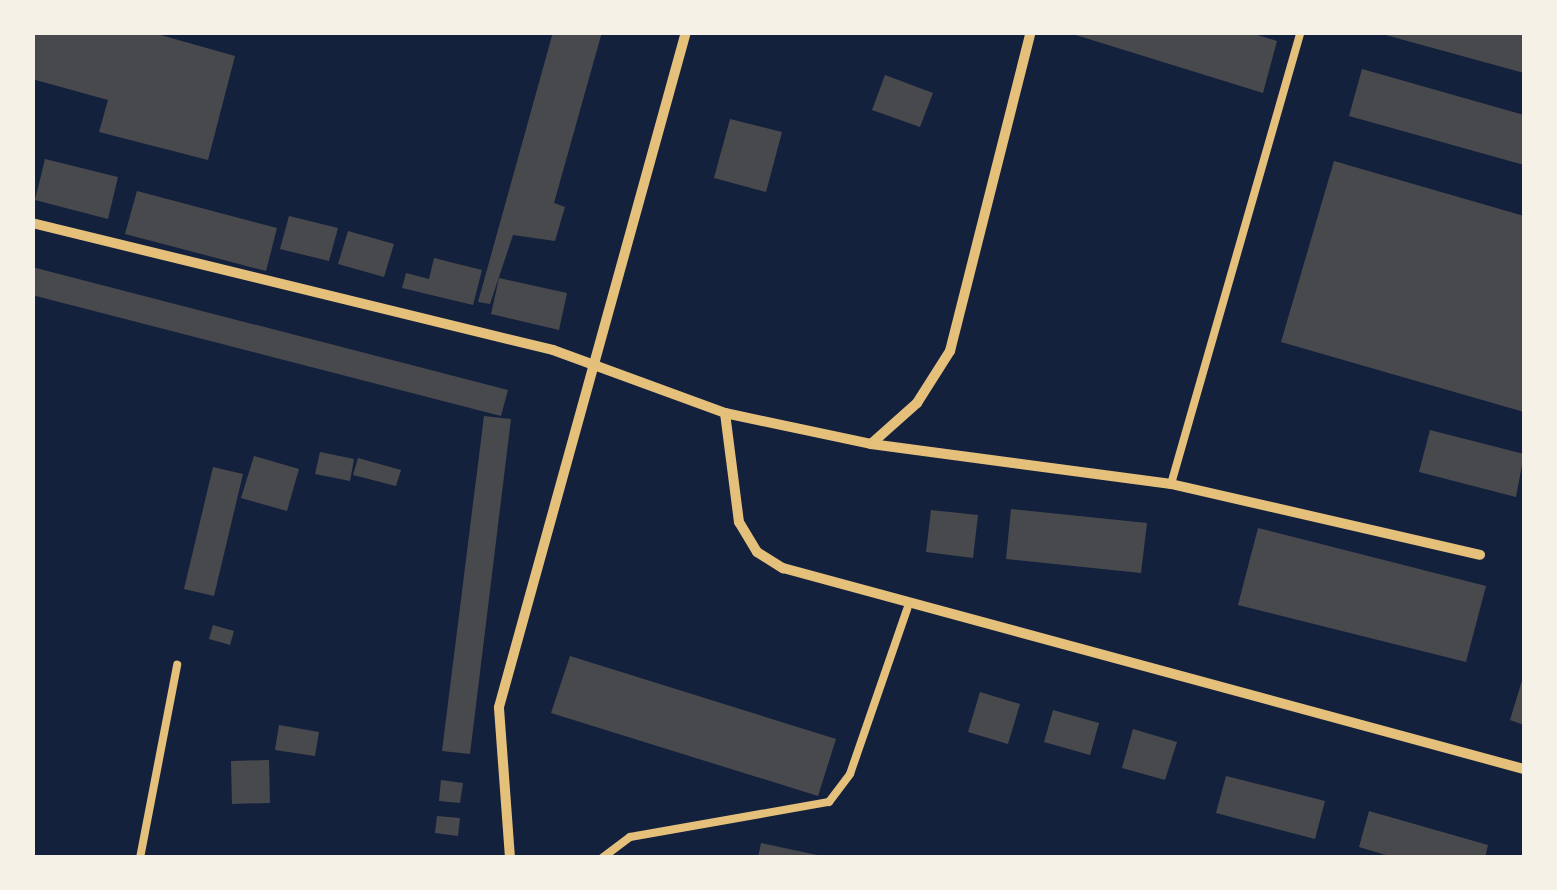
<!DOCTYPE html>
<style>
body{margin:0}
#map{position:relative;width:1557px;height:890px;overflow:hidden;background:#14213d;font-family:Mulish,sans-serif}
div>[style]{position:absolute}
.building>*{inset:0;background:#48494c}
.service>*{height:8px;margin:-4px;padding:0 4px;transform-origin:4px;border-radius:4px;background:#e5c07b}
.minor>*{height:10px;margin:-5px;padding:0 5px;transform-origin:5px;border-radius:5px;background:#e5c07b}
span{translate:-50% -50%;white-space:nowrap;text-align:center;line-height:1.15;-webkit-text-stroke:9px #f6f1e7;paint-order:stroke}
.frame{position:absolute;inset:0;border:35px solid #f6f1e7;pointer-events:none}
</style>
<div id="map">
<div class="building">
<i style="clip-path:polygon(32px 32px,150px 32px,235px 56px,208px 160px,99px 132px,108px 100px,32px 79px)"></i>
<i style="clip-path:polygon(553px 32px,602px 32px,554px 203px,565px 207px,555px 241px,513px 235px,490px 304px,478px 302px)"></i>
<i style="clip-path:polygon(1066px 32px,1248px 32px,1277px 41px,1263px 93px)"></i>
<i style="clip-path:polygon(1382px 32px,1524px 32px,1524px 73px,1382px 34px)"></i>
<i style="clip-path:polygon(1362px 69px,1524px 115px,1524px 165px,1349px 116px)"></i>
<i style="clip-path:polygon(885px 75px,933px 93px,920px 127px,872px 110px)"></i>
<i style="clip-path:polygon(730px 119px,782px 132px,766px 192px,714px 178px)"></i>
<i style="clip-path:polygon(45px 159px,118px 177px,108px 219px,35px 200px)"></i>
<i style="clip-path:polygon(1334px 161px,1524px 216px,1524px 412px,1281px 342px)"></i>
<i style="clip-path:polygon(137px 191px,277px 228px,266px 271px,125px 234px)"></i>
<i style="clip-path:polygon(289px 216px,338px 228px,329px 261px,280px 249px)"></i>
<i style="clip-path:polygon(348px 231px,394px 244px,384px 277px,338px 264px)"></i>
<i style="clip-path:polygon(434px 258px,482px 270px,473px 305px,402px 288px,406px 273px,429px 279px)"></i>
<i style="clip-path:polygon(32px 267px,508px 390px,501px 416px,32px 295px)"></i>
<i style="clip-path:polygon(499px 278px,567px 293px,559px 330px,491px 314px)"></i>
<i style="clip-path:polygon(484px 416px,511px 419px,470px 754px,442px 751px)"></i>
<i style="clip-path:polygon(1430px 430px,1524px 454px,1516px 497px,1419px 472px)"></i>
<i style="clip-path:polygon(320px 452px,354px 459px,350px 481px,315px 474px)"></i>
<i style="clip-path:polygon(254px 456px,299px 469px,287px 511px,241px 498px)"></i>
<i style="clip-path:polygon(358px 458px,401px 470px,396px 486px,353px 475px)"></i>
<i style="clip-path:polygon(213px 467px,243px 474px,214px 596px,184px 589px)"></i>
<i style="clip-path:polygon(1011px 509px,1147px 523px,1141px 573px,1006px 559px)"></i>
<i style="clip-path:polygon(931px 510px,978px 515px,973px 558px,926px 552px)"></i>
<i style="clip-path:polygon(1258px 528px,1486px 586px,1466px 662px,1238px 605px)"></i>
<i style="clip-path:polygon(213px 625px,234px 631px,230px 645px,209px 639px)"></i>
<i style="clip-path:polygon(570px 656px,836px 739px,818px 796px,551px 713px)"></i>
<i style="clip-path:polygon(1524px 674px,1524px 725px,1510px 720px)"></i>
<i style="clip-path:polygon(980px 692px,1020px 704px,1008px 744px,968px 732px)"></i>
<i style="clip-path:polygon(1053px 710px,1099px 723px,1090px 755px,1044px 742px)"></i>
<i style="clip-path:polygon(279px 725px,319px 732px,315px 756px,275px 750px)"></i>
<i style="clip-path:polygon(1133px 729px,1177px 742px,1165px 780px,1122px 768px)"></i>
<i style="clip-path:polygon(269px 760px,270px 803px,232px 804px,231px 761px)"></i>
<i style="clip-path:polygon(1226px 776px,1325px 801px,1315px 839px,1216px 813px)"></i>
<i style="clip-path:polygon(441px 780px,463px 783px,460px 803px,439px 801px)"></i>
<i style="clip-path:polygon(1369px 811px,1488px 845px,1485px 858px,1396px 858px,1359px 847px)"></i>
<i style="clip-path:polygon(437px 816px,460px 818px,458px 836px,435px 833px)"></i>
<i style="clip-path:polygon(761px 843px,822px 856px,822px 858px,758px 858px)"></i>
</div>
<div class="service">
<i style="left:1171px;top:484px;width:470px;rotate:-74deg"></i>
<i style="left:140px;top:858px;width:197px;rotate:-79.1deg"></i>
<i style="left:602px;top:858px;width:35px;rotate:-37deg"></i>
<i style="left:630px;top:837px;width:202px;rotate:-10deg"></i>
<i style="left:829px;top:802px;width:35px;rotate:-53deg"></i>
<i style="left:850px;top:774px;width:175px;rotate:-70.9deg"></i>
</div>
<div class="minor">
<i style="left:32px;top:223px;width:536px;rotate:13.7deg"></i>
<i style="left:553px;top:350px;width:183px;rotate:20.1deg"></i>
<i style="left:725px;top:413px;width:149px;rotate:12deg"></i>
<i style="left:871px;top:444px;width:303px;rotate:7.6deg"></i>
<i style="left:1171px;top:484px;width:317px;rotate:12.9deg"></i>
<i style="left:725px;top:413px;width:110px;rotate:82.7deg"></i>
<i style="left:739px;top:522px;width:35px;rotate:59deg"></i>
<i style="left:757px;top:552px;width:31px;rotate:32deg"></i>
<i style="left:783px;top:568px;width:768px;rotate:15.18deg"></i>
<i style="left:871px;top:444px;width:62px;rotate:-41.7deg"></i>
<i style="left:917px;top:403px;width:62px;rotate:-57.6deg"></i>
<i style="left:950px;top:351px;width:329px;rotate:-75.8deg"></i>
<i style="left:510px;top:858px;width:151px;rotate:-94.2deg"></i>
<i style="left:499px;top:707px;width:700px;rotate:-74.52deg"></i>
</div>
<div class="frame"></div>
</div>
